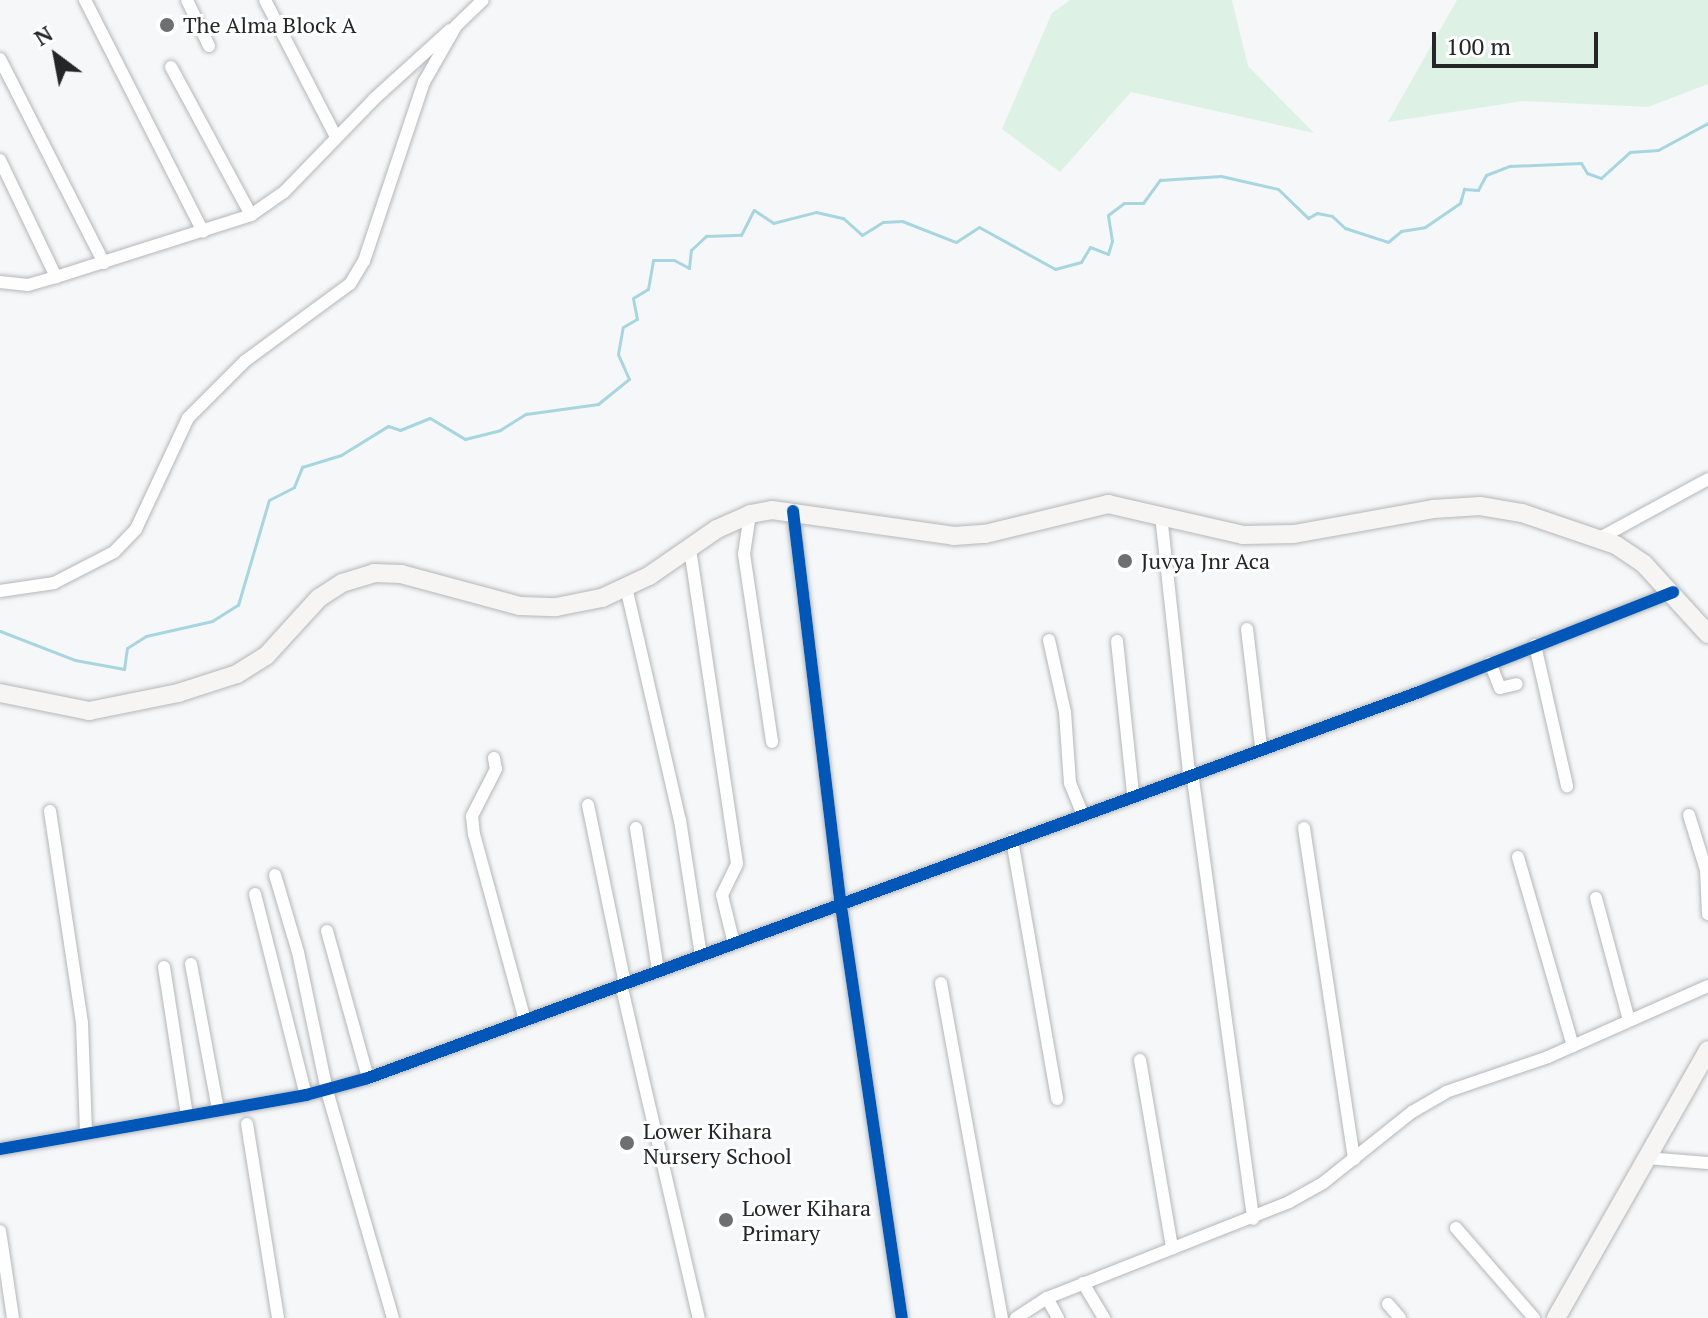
<!DOCTYPE html>
<style>
body{margin:0}
#map{position:relative;width:1708px;height:1318px;overflow:hidden;background:#f5f7f9;font-family:"PT Serif",serif}
div>[style]{position:absolute}
.green>*{inset:0;background:#ddf2e5}
.stream>*{height:3px;margin:-1.5px;padding:0 1.5px;transform-origin:1.5px;border-radius:1.5px;background:#a7d6e0}
.roads{filter:drop-shadow(0 0 2px #b5b7b8) drop-shadow(0 0 2px #b5b7b8)}
.street>*{height:12px;margin:-6px;padding:0 6px;transform-origin:6px;border-radius:6px;background:#fefefe}
.secondary>*{height:18px;margin:-9px;padding:0 9px;transform-origin:9px;border-radius:9px;background:#f7f5f4}
.cycleway>*{height:12px;margin:-6px;padding:0 6px;transform-origin:6px;border-radius:6px;background:#0057b8}
.dots>*{width:22px;height:22px;translate:-50% -50%;box-sizing:border-box;border:4px solid #fff;border-radius:50%}
span{translate:-50% -50%;white-space:nowrap;text-align:center;line-height:1.15;-webkit-text-stroke:6px #fff;paint-order:stroke}
.poi-label{font-size:22px;color:#252627}
.left{translate:0 -50%;text-align:left}
.north{position:absolute;left:16px;top:16px;width:80px;height:80px;-webkit-text-stroke:6px #fff;paint-order:stroke;rotate:328deg;font-size:22px;font-weight:700;line-height:32px;text-align:center;color:#252627}
.north::after{content:'';display:block;margin:auto;width:28px;height:36px;background:#252627;clip-path:polygon(50% 0,100% 100%,50% 72%,0 100%)}
.scale{position:absolute;left:1432px;top:32px;width:166px;height:36px;box-sizing:border-box;border:4px solid #252627;border-top:0;padding-left:10px;font-size:24px;line-height:28px;white-space:nowrap;color:#252627;-webkit-text-stroke:6px #fff;paint-order:stroke}
</style>
<div id="map">
<div class="green">
<i style="clip-path:polygon(1070px 0,1232px 0,1248px 66px,1314px 133px,1131px 92px,1060px 172px,1002px 129px,1052px 13px)"></i>
<i style="clip-path:polygon(1457px 0,1708px 0,1708px 84px,1648px 107px,1523px 101px,1388px 122px)"></i>
</div>
<div class="stream">
<i style="left:0;top:631px;width:80px;rotate:21.1deg"></i>
<i style="left:75px;top:660px;width:50px;rotate:10.4deg"></i>
<i style="left:124px;top:669px;width:21px;rotate:-82deg"></i>
<i style="left:127px;top:648px;width:22px;rotate:-32deg"></i>
<i style="left:146px;top:636px;width:68px;rotate:-12.8deg"></i>
<i style="left:212px;top:621px;width:31px;rotate:-32deg"></i>
<i style="left:238px;top:605px;width:109px;rotate:-73.6deg"></i>
<i style="left:269px;top:500px;width:28px;rotate:-27deg"></i>
<i style="left:294px;top:487px;width:22px;rotate:-68deg"></i>
<i style="left:302px;top:467px;width:41px;rotate:-17.1deg"></i>
<i style="left:341px;top:455px;width:55px;rotate:-31.7deg"></i>
<i style="left:388px;top:426px;width:13px;rotate:18deg"></i>
<i style="left:400px;top:430px;width:32px;rotate:-22deg"></i>
<i style="left:430px;top:418px;width:41px;rotate:31deg"></i>
<i style="left:465px;top:439px;width:36px;rotate:-14deg"></i>
<i style="left:500px;top:430px;width:31px;rotate:-32deg"></i>
<i style="left:526px;top:414px;width:73px;rotate:-7.9deg"></i>
<i style="left:598px;top:404px;width:40px;rotate:-39deg"></i>
<i style="left:629px;top:379px;width:27px;rotate:-114deg"></i>
<i style="left:618px;top:354px;width:27px;rotate:-80deg"></i>
<i style="left:623px;top:327px;width:16px;rotate:-30deg"></i>
<i style="left:637px;top:319px;width:21px;rotate:-101deg"></i>
<i style="left:633px;top:298px;width:17px;rotate:-31deg"></i>
<i style="left:648px;top:289px;width:29px;rotate:-80deg"></i>
<i style="left:653px;top:260px;width:21px"></i>
<i style="left:674px;top:260px;width:17px;rotate:28deg"></i>
<i style="left:689px;top:268px;width:18px;rotate:-84deg"></i>
<i style="left:691px;top:250px;width:21px;rotate:-43deg"></i>
<i style="left:706px;top:236px;width:35px;rotate:-2deg"></i>
<i style="left:741px;top:235px;width:28px;rotate:-63deg"></i>
<i style="left:754px;top:210px;width:23px;rotate:34deg"></i>
<i style="left:773px;top:223px;width:44px;rotate:-14.3deg"></i>
<i style="left:816px;top:212px;width:28px;rotate:13deg"></i>
<i style="left:843px;top:218px;width:25px;rotate:42deg"></i>
<i style="left:862px;top:235px;width:25px;rotate:-32deg"></i>
<i style="left:883px;top:222px;width:19px;rotate:-3deg"></i>
<i style="left:902px;top:221px;width:58px;rotate:21.3deg"></i>
<i style="left:956px;top:242px;width:27px;rotate:-33deg"></i>
<i style="left:979px;top:227px;width:87px;rotate:28.9deg"></i>
<i style="left:1055px;top:269px;width:27px;rotate:-15deg"></i>
<i style="left:1081px;top:262px;width:17px;rotate:-59deg"></i>
<i style="left:1090px;top:247px;width:19px;rotate:21deg"></i>
<i style="left:1108px;top:254px;width:14px;rotate:-73deg"></i>
<i style="left:1112px;top:241px;width:26px;rotate:-99deg"></i>
<i style="left:1108px;top:215px;width:20px;rotate:-37deg"></i>
<i style="left:1124px;top:203px;width:19px"></i>
<i style="left:1143px;top:203px;width:29px;rotate:-54deg"></i>
<i style="left:1160px;top:180px;width:61px;rotate:-3.8deg"></i>
<i style="left:1221px;top:176px;width:58px;rotate:12.8deg"></i>
<i style="left:1278px;top:189px;width:42px;rotate:44deg"></i>
<i style="left:1308px;top:218px;width:10px;rotate:-29deg"></i>
<i style="left:1317px;top:213px;width:15px;rotate:11deg"></i>
<i style="left:1332px;top:216px;width:18px;rotate:43deg"></i>
<i style="left:1345px;top:228px;width:45px;rotate:18deg"></i>
<i style="left:1388px;top:242px;width:17px;rotate:-40deg"></i>
<i style="left:1401px;top:231px;width:24px;rotate:-9deg"></i>
<i style="left:1425px;top:227px;width:42px;rotate:-34.4deg"></i>
<i style="left:1460px;top:203px;width:15px;rotate:-74deg"></i>
<i style="left:1464px;top:189px;width:14px;rotate:4deg"></i>
<i style="left:1478px;top:190px;width:17px;rotate:-62deg"></i>
<i style="left:1486px;top:175px;width:26px;rotate:-21deg"></i>
<i style="left:1510px;top:166px;width:71px;rotate:-2.4deg"></i>
<i style="left:1581px;top:163px;width:12px;rotate:59deg"></i>
<i style="left:1587px;top:173px;width:15px;rotate:20deg"></i>
<i style="left:1601px;top:178px;width:39px;rotate:-42deg"></i>
<i style="left:1630px;top:152px;width:28px;rotate:-4deg"></i>
<i style="left:1658px;top:150px;width:57px;rotate:-28.4deg"></i>
</div>
<div class="roads">
<div class="street">
<i style="left:85px;top:0;width:260px;rotate:63deg"></i>
<i style="left:187px;top:0;width:51px;rotate:64.4deg"></i>
<i style="left:265px;top:0;width:154px;rotate:62.6deg"></i>
<i style="left:0;top:59px;width:229px;rotate:63deg"></i>
<i style="left:171px;top:67px;width:168px;rotate:61.6deg"></i>
<i style="left:0;top:160px;width:130px;rotate:64.4deg"></i>
<i style="left:0;top:282px;width:28px;rotate:6deg"></i>
<i style="left:28px;top:285px;width:29px;rotate:-16deg"></i>
<i style="left:56px;top:277px;width:205px;rotate:-17.6deg"></i>
<i style="left:251px;top:215px;width:40px;rotate:-34.9deg"></i>
<i style="left:284px;top:192px;width:129px;rotate:-45.9deg"></i>
<i style="left:374px;top:99px;width:103px;rotate:-42.2deg"></i>
<i style="left:793px;top:511px;width:398px;rotate:83.1deg"></i>
<i style="left:841px;top:906px;width:416px;rotate:81.6deg"></i>
<i style="left:750px;top:514px;width:40px;rotate:98.5deg"></i>
<i style="left:744px;top:554px;width:190px;rotate:81.5deg"></i>
<i style="left:1161px;top:515px;width:260px;rotate:83.8deg"></i>
<i style="left:1600px;top:538px;width:123px;rotate:-28.6deg"></i>
<i style="left:690px;top:549px;width:318px;rotate:81.5deg"></i>
<i style="left:737px;top:864px;width:34px;rotate:116deg"></i>
<i style="left:722px;top:895px;width:50px;rotate:76.2deg"></i>
<i style="left:626px;top:587px;width:239px;rotate:77deg"></i>
<i style="left:680px;top:820px;width:137px;rotate:81.2deg"></i>
<i style="left:0;top:591px;width:55px;rotate:-8.4deg"></i>
<i style="left:54px;top:583px;width:68px;rotate:-27.3deg"></i>
<i style="left:114px;top:552px;width:32px;rotate:-46deg"></i>
<i style="left:136px;top:529px;width:123px;rotate:-64.9deg"></i>
<i style="left:188px;top:418px;width:81px;rotate:-45deg"></i>
<i style="left:245px;top:361px;width:130px;rotate:-36.3deg"></i>
<i style="left:350px;top:284px;width:27px;rotate:-59deg"></i>
<i style="left:364px;top:261px;width:189px;rotate:-71.5deg"></i>
<i style="left:424px;top:82px;width:64px;rotate:-60.3deg"></i>
<i style="left:456px;top:26px;width:37px;rotate:-44deg"></i>
<i style="left:1247px;top:629px;width:119px;rotate:83.2deg"></i>
<i style="left:1049px;top:640px;width:74px;rotate:77.5deg"></i>
<i style="left:1065px;top:712px;width:71px;rotate:86deg"></i>
<i style="left:1070px;top:783px;width:32px;rotate:68deg"></i>
<i style="left:1117px;top:641px;width:154px;rotate:84deg"></i>
<i style="left:1535px;top:645px;width:145px;rotate:77.2deg"></i>
<i style="left:1490px;top:663px;width:27px;rotate:68deg"></i>
<i style="left:1500px;top:688px;width:17px;rotate:-13deg"></i>
<i style="left:494px;top:758px;width:11px;rotate:80deg"></i>
<i style="left:496px;top:769px;width:53px;rotate:117.1deg"></i>
<i style="left:472px;top:816px;width:18px;rotate:84deg"></i>
<i style="left:474px;top:834px;width:193px;rotate:74.7deg"></i>
<i style="left:1192px;top:772px;width:451px;rotate:82.2deg"></i>
<i style="left:588px;top:805px;width:182px;rotate:78.3deg"></i>
<i style="left:50px;top:811px;width:214px;rotate:81.4deg"></i>
<i style="left:82px;top:1023px;width:109px;rotate:87.9deg"></i>
<i style="left:1689px;top:815px;width:58px;rotate:72.8deg"></i>
<i style="left:1706px;top:870px;width:44px;rotate:87.4deg"></i>
<i style="left:636px;top:828px;width:144px;rotate:81.2deg"></i>
<i style="left:1304px;top:828px;width:335px;rotate:81.4deg"></i>
<i style="left:1012px;top:840px;width:263px;rotate:80.1deg"></i>
<i style="left:1518px;top:857px;width:197px;rotate:73.8deg"></i>
<i style="left:275px;top:875px;width:80px;rotate:73.4deg"></i>
<i style="left:298px;top:952px;width:142px;rotate:78.2deg"></i>
<i style="left:327px;top:1091px;width:236px;rotate:73.8deg"></i>
<i style="left:255px;top:894px;width:207px;rotate:75.8deg"></i>
<i style="left:1596px;top:898px;width:126px;rotate:74.9deg"></i>
<i style="left:327px;top:931px;width:153px;rotate:74.4deg"></i>
<i style="left:191px;top:964px;width:148px;rotate:79.5deg"></i>
<i style="left:164px;top:967px;width:150px;rotate:81.2deg"></i>
<i style="left:941px;top:983px;width:341px;rotate:79.7deg"></i>
<i style="left:621px;top:984px;width:343px;rotate:76.9deg"></i>
<i style="left:1140px;top:1060px;width:191px;rotate:80.3deg"></i>
<i style="left:247px;top:1124px;width:196px;rotate:80.9deg"></i>
<i style="left:0;top:1149px;width:311px;rotate:-10deg"></i>
<i style="left:306px;top:1095px;width:64px;rotate:-15.3deg"></i>
<i style="left:368px;top:1078px;width:1123px;rotate:-20.16deg"></i>
<i style="left:1422px;top:691px;width:270px;rotate:-21.5deg"></i>
<i style="left:1646px;top:1158px;width:62px;rotate:4.6deg"></i>
<i style="left:1456px;top:1228px;width:119px;rotate:49.1deg"></i>
<i style="left:0;top:1231px;width:88px;rotate:81.5deg"></i>
<i style="left:1083px;top:1283px;width:41px;rotate:59deg"></i>
<i style="left:1047px;top:1298px;width:23px;rotate:61deg"></i>
<i style="left:1388px;top:1304px;width:18px;rotate:49deg"></i>
<i style="left:1016px;top:1318px;width:37px;rotate:-33deg"></i>
<i style="left:1047px;top:1298px;width:260px;rotate:-21.6deg"></i>
<i style="left:1289px;top:1202px;width:39px;rotate:-29deg"></i>
<i style="left:1323px;top:1183px;width:114px;rotate:-38.6deg"></i>
<i style="left:1412px;top:1112px;width:39px;rotate:-30deg"></i>
<i style="left:1446px;top:1092px;width:108px;rotate:-18.9deg"></i>
<i style="left:1548px;top:1057px;width:175px;rotate:-23.9deg"></i>
</div>
<div class="secondary">
<i style="left:0;top:693px;width:91px;rotate:11.4deg"></i>
<i style="left:89px;top:711px;width:91px;rotate:-11.4deg"></i>
<i style="left:178px;top:693px;width:62px;rotate:-17.9deg"></i>
<i style="left:237px;top:674px;width:34px;rotate:-32deg"></i>
<i style="left:266px;top:656px;width:79px;rotate:-47.6deg"></i>
<i style="left:319px;top:598px;width:27px;rotate:-33deg"></i>
<i style="left:342px;top:583px;width:34px;rotate:-17deg"></i>
<i style="left:374px;top:573px;width:27px;rotate:2deg"></i>
<i style="left:401px;top:574px;width:123px;rotate:15.1deg"></i>
<i style="left:520px;top:606px;width:36px;rotate:2deg"></i>
<i style="left:556px;top:607px;width:47px;rotate:-11.1deg"></i>
<i style="left:602px;top:598px;width:52px;rotate:-25.1deg"></i>
<i style="left:649px;top:576px;width:83px;rotate:-34.7deg"></i>
<i style="left:717px;top:529px;width:36px;rotate:-24deg"></i>
<i style="left:750px;top:514px;width:22px;rotate:-10deg"></i>
<i style="left:772px;top:510px;width:184px;rotate:8.1deg"></i>
<i style="left:954px;top:536px;width:31px;rotate:-4deg"></i>
<i style="left:985px;top:534px;width:127px;rotate:-13.7deg"></i>
<i style="left:1108px;top:504px;width:139px;rotate:12.9deg"></i>
<i style="left:1243px;top:535px;width:51px;rotate:-1.1deg"></i>
<i style="left:1294px;top:534px;width:141px;rotate:-10.2deg"></i>
<i style="left:1433px;top:509px;width:47px;rotate:-3.7deg"></i>
<i style="left:1480px;top:506px;width:43px;rotate:9.5deg"></i>
<i style="left:1522px;top:513px;width:99px;rotate:18.8deg"></i>
<i style="left:1616px;top:545px;width:34px;rotate:34deg"></i>
<i style="left:1644px;top:564px;width:95px;rotate:47.6deg"></i>
<i style="left:1556px;top:1318px;width:308px;rotate:-60.4deg"></i>
</div>
</div>
<div class="cycleway">
<i style="left:793px;top:511px;width:398px;rotate:83.1deg"></i>
<i style="left:841px;top:906px;width:416px;rotate:81.6deg"></i>
<i style="left:0;top:1149px;width:311px;rotate:-10deg"></i>
<i style="left:306px;top:1095px;width:64px;rotate:-15.3deg"></i>
<i style="left:368px;top:1078px;width:1123px;rotate:-20.16deg"></i>
<i style="left:1422px;top:691px;width:270px;rotate:-21.5deg"></i>
</div>
<div class="dots">
<i style="left:167px;top:25px;background:#6e6f70"></i>
<i style="left:1125px;top:561px;background:#6e6f70"></i>
<i style="left:627px;top:1143px;background:#6e6f70"></i>
<i style="left:726px;top:1220px;background:#6e6f70"></i>
</div>
<div class="poi-label">
<span class="left" style="left:183px;top:25px">The Alma Block A</span>
<span class="left" style="left:1141px;top:561px">Juvya Jnr Aca</span>
<span class="left" style="left:643px;top:1143px">Lower Kihara<br>Nursery School</span>
<span class="left" style="left:742px;top:1220px">Lower Kihara<br>Primary</span>
</div>
<div class="north">N</div>
<div class="scale">100 m</div>
</div>
